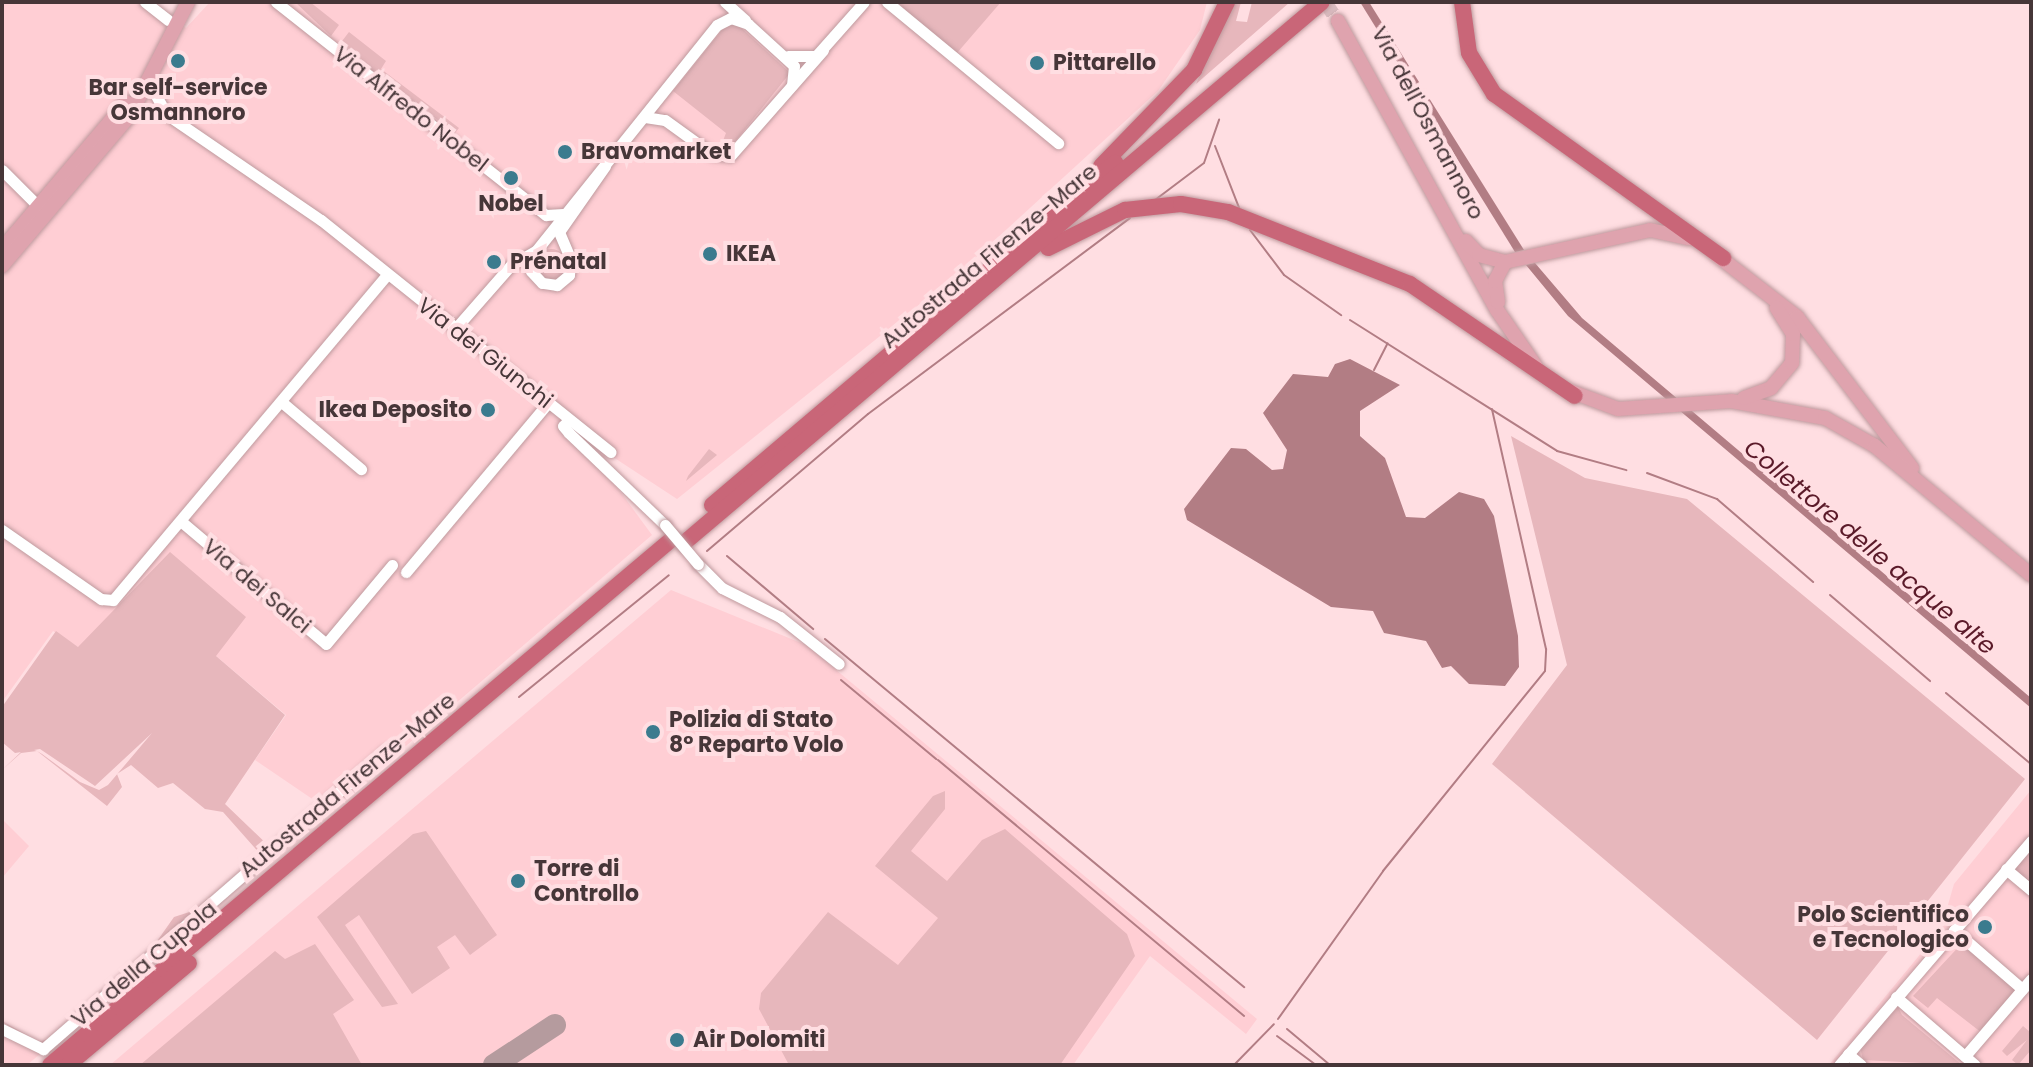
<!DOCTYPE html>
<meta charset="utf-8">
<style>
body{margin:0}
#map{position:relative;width:2033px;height:1067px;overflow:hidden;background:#ffdee2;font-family:Poppins,sans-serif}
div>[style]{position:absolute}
.built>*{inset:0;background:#ffced4}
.green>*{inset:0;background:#e7b7bc}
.round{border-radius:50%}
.water>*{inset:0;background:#b27d84}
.stream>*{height:2px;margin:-1px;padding:0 1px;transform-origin:1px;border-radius:1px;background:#b27d84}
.taxiway>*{height:22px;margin:-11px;padding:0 11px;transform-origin:11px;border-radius:11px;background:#b59b9e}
.major-tunnel>*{height:14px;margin-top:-7px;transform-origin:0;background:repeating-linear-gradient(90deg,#dabcc0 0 14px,transparent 0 21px)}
.roads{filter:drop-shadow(0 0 2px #bf9a9e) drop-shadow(0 0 2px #bf9a9e)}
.minor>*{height:11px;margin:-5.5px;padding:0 5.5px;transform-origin:5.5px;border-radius:5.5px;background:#fff}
.major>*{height:14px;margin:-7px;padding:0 7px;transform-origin:7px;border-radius:7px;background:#dfa3ae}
.highway>*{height:16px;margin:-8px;padding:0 8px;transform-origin:8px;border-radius:8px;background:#c96678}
.bridges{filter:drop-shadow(0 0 2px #bf9a9e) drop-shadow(0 0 2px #bf9a9e)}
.minor-bridge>*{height:11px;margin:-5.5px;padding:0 5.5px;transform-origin:5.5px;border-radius:5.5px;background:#fff}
.dots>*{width:22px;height:22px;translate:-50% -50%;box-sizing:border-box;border:4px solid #ffdee2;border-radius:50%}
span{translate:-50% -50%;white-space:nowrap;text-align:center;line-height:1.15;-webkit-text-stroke:8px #ffdee2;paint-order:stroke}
.poi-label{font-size:22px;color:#463638;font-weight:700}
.left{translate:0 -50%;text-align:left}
.right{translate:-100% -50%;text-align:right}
.street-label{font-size:22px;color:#463638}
.water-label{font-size:24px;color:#5b1a29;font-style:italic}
.frame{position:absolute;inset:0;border:4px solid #463638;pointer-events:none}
</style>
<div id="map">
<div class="built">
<i style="clip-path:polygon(2px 2px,154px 2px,186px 28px,210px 2px,1207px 2px,1200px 30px,1158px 91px,961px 271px,677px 499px,607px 453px,600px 464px,652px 535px,330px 811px,255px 760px,286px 715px,215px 655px,78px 647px,53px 631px,2px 702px)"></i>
<i style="clip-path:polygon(671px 590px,806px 645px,1257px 1019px,1246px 1034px,1150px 956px,1073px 1065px,110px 1065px)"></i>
<i style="clip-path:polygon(2031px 790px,2031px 1065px,1829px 1065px,1941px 929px,1954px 884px)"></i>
<i style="clip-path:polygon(2px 819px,29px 846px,2px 878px)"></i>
<i style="clip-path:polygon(2px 1032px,40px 1054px,27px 1065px,2px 1065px)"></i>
</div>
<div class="green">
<i style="clip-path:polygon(295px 2px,310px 2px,339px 25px,331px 36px)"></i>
<i style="clip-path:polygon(896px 2px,1001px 2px,957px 53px)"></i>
<i style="clip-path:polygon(1232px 2px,1241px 2px,1236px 21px,1247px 22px,1252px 2px,1290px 2px,1196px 84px)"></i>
<i style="clip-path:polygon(736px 23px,790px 73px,730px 148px,719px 151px,726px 133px,673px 91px,726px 25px)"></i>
<i style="clip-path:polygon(349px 32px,386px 61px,381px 69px,459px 128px,455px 133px,339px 45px)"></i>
<i class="round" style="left:535px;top:249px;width:32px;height:32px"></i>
<i style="clip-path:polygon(1511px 436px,1585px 478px,1687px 499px,2025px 779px,1817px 1040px,1492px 764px,1567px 665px)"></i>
<i style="clip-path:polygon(709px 449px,717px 455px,686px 481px,688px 476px)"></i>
<i style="clip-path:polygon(170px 552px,246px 617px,216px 656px,285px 715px,225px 804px,273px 850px,246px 875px,51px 1041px,34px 1046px,2px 1021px,39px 1042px,52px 1037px,141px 964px,174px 917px,208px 906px,262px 856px,223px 812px,205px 809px,173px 783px,158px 788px,131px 765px,117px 774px,122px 787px,107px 806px,37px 751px,21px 753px,2px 770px,21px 752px,34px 750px,37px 751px,42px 754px,80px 782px,99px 790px,108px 785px,152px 733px,95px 786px,40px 749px,15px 753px,2px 742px,2px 707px,56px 631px,78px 647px)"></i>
<i style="clip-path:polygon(945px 791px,945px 809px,911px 851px,947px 881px,982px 840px,1005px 829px,1127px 934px,1135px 956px,1060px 1065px,789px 1065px,759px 1009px,761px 993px,828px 912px,898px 965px,938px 918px,875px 866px,933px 796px)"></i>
<i style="clip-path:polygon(426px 831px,497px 935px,470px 955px,455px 935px,437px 947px,450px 968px,412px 994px,359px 915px,345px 925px,398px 1004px,382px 1007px,317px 917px,413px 834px)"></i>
<i style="clip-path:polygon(2031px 847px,2031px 888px,2011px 871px)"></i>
<i style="clip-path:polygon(1964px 941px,2020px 989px,1982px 1033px,1937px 998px,1928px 1008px,1913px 996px)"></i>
<i style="clip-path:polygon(315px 944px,354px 1000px,333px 1014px,362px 1065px,140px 1065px,275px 951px,285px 959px)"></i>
<i style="clip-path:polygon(1898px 1007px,1902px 1015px,1962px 1065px,1863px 1060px,1860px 1047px)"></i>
<i style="clip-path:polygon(2023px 1026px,2031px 1033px,2031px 1050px,2018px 1065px,2012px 1060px,2027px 1040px,2007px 1056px,2002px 1051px)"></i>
</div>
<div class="water">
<i style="clip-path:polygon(1360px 2px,1369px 2px,1524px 250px,1515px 252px)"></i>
<i style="clip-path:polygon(1535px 263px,1582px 318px,2031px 698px,2031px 708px,1568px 316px,1526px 265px)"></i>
<i style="clip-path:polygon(1350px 359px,1400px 385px,1360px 411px,1360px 436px,1385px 458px,1406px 517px,1425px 518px,1459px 492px,1484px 499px,1494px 516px,1518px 636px,1519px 667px,1505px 686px,1469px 684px,1451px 666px,1442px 668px,1426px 641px,1384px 633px,1373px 611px,1331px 607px,1187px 520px,1184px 509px,1231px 448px,1246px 449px,1272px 470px,1283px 469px,1287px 450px,1263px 413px,1293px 374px,1328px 377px,1335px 364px)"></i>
</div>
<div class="stream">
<i style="left:1215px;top:146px;width:69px;rotate:68.7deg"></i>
<i style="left:1155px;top:200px;width:61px;rotate:-37.1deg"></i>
<i style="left:1204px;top:163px;width:46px;rotate:-70.8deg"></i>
<i style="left:1250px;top:230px;width:56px;rotate:52.9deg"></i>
<i style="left:1284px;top:275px;width:70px;rotate:35.1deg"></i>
<i style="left:1350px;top:320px;width:245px;rotate:32.3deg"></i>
<i style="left:1557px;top:451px;width:72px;rotate:15.4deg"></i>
<i style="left:1374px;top:370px;width:30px;rotate:-63deg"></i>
<i style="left:1647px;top:473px;width:75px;rotate:20.4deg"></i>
<i style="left:1717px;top:499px;width:127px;rotate:40.8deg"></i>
<i style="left:707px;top:551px;width:211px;rotate:-40.4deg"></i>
<i style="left:868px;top:414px;width:327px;rotate:-36.8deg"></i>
<i style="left:727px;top:556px;width:113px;rotate:40.3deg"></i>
<i style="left:1830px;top:595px;width:132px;rotate:40.7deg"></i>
<i style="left:825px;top:639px;width:545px;rotate:39.71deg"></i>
<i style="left:841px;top:680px;width:124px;rotate:39.7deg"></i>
<i style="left:1946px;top:693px;width:111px;rotate:39.9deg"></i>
<i style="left:519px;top:697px;width:193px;rotate:-39.1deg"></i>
<i style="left:938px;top:760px;width:399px;rotate:39.9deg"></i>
<i style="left:1278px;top:1019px;width:181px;rotate:-54.6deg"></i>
<i style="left:1383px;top:871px;width:257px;rotate:-51deg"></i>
<i style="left:1545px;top:671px;width:22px;rotate:-87deg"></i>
<i style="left:1546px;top:649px;width:246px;rotate:-102.7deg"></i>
<i style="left:1287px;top:1029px;width:56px;rotate:39.9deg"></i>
<i style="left:1277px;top:1036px;width:49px;rotate:36.6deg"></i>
<i style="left:1234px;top:1065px;width:57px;rotate:-45.7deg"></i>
</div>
<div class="taxiway">
<i style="left:494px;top:1065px;width:73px;rotate:-33.3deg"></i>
</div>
<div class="major-tunnel">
<i style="left:1325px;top:2px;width:23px;rotate:56deg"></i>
</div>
<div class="roads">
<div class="minor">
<i style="left:145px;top:2px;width:29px;rotate:38deg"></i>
<i style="left:276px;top:2px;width:344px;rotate:38.3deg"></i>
<i style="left:546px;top:215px;width:17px;rotate:-3deg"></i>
<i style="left:725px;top:2px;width:27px;rotate:42deg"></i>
<i style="left:887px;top:2px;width:222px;rotate:39.5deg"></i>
<i style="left:788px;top:56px;width:28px"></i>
<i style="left:816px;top:56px;width:72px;rotate:-48.4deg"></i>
<i style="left:148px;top:81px;width:38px;rotate:61deg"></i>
<i style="left:166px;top:114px;width:188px;rotate:34.4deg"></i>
<i style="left:321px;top:220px;width:371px;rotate:38.7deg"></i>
<i style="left:645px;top:117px;width:20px;rotate:9deg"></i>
<i style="left:665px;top:120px;width:58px;rotate:35.9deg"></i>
<i style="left:712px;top:154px;width:18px;rotate:6deg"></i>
<i style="left:730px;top:156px;width:141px;rotate:-48.7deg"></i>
<i style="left:605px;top:166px;width:80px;rotate:124.9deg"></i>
<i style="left:559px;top:232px;width:30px;rotate:67deg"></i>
<i style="left:571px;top:260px;width:15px;rotate:98deg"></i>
<i style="left:569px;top:275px;width:16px;rotate:140deg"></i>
<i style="left:557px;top:285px;width:15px;rotate:-172deg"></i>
<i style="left:542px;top:283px;width:16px;rotate:-133deg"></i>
<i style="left:531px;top:271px;width:19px;rotate:-78deg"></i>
<i style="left:535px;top:252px;width:291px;rotate:-51.3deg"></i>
<i style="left:717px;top:25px;width:16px;rotate:-27deg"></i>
<i style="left:731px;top:18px;width:18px;rotate:19deg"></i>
<i style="left:748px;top:24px;width:62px;rotate:42.4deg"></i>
<i style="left:794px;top:66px;width:19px;rotate:96deg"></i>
<i style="left:2px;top:170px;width:59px;rotate:45deg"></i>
<i style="left:454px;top:330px;width:86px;rotate:-48.8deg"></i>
<i style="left:511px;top:265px;width:28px;rotate:-30deg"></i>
<i style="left:284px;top:404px;width:101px;rotate:40.2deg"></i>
<i style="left:569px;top:420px;width:8px;rotate:135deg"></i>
<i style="left:563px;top:426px;width:9px;rotate:49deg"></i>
<i style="left:569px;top:433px;width:133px;rotate:43.8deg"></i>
<i style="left:183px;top:523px;width:187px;rotate:40.2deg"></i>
<i style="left:326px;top:644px;width:103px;rotate:-50.1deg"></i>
<i style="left:2px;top:530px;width:121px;rotate:34.9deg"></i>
<i style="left:101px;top:599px;width:12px;rotate:5deg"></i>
<i style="left:113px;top:600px;width:425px;rotate:-49.9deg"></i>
<i style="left:698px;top:564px;width:34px;rotate:45deg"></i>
<i style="left:722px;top:588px;width:65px;rotate:26.6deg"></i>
<i style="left:780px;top:617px;width:75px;rotate:38.5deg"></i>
<i style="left:406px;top:572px;width:221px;rotate:-50deg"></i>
<i style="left:2006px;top:869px;width:33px;rotate:40deg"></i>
<i style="left:1954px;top:930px;width:90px;rotate:40.9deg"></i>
<i style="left:1896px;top:997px;width:104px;rotate:40.7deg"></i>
<i style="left:2px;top:1029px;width:46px;rotate:26deg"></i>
<i style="left:43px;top:1049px;width:454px;rotate:-41deg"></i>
<i style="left:1848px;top:1054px;width:17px;rotate:40deg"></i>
<i style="left:1965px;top:1056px;width:101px;rotate:-49.4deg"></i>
<i style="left:1839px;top:1065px;width:295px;rotate:-49.4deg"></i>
</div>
<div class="major">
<i style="left:1338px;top:21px;width:330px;rotate:61.2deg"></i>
<i style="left:1497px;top:310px;width:67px;rotate:55.4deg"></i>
<i style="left:1466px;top:241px;width:19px;rotate:47deg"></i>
<i style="left:1479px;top:255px;width:27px;rotate:15deg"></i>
<i style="left:1505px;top:262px;width:148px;rotate:-12.4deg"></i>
<i style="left:1650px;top:230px;width:40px;rotate:12deg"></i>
<i style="left:2px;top:249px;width:192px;rotate:-49.7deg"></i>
<i style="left:1714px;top:253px;width:105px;rotate:37.6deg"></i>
<i style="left:1797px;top:317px;width:190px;rotate:52.7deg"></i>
<i style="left:2px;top:266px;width:198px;rotate:-49.7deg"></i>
<i style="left:130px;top:115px;width:127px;rotate:-62.8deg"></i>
<i style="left:1498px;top:302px;width:21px;rotate:-98deg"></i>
<i style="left:1495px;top:281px;width:21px;rotate:-62deg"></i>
<i style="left:1567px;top:390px;width:54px;rotate:20.4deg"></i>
<i style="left:1618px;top:409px;width:113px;rotate:-4deg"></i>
<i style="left:1731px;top:401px;width:96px;rotate:10.3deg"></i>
<i style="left:1825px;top:418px;width:57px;rotate:29.2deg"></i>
<i style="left:1875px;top:446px;width:202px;rotate:39.6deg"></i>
<i style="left:1744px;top:398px;width:29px;rotate:-20deg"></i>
<i style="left:1771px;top:388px;width:33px;rotate:-50deg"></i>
<i style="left:1792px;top:363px;width:29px;rotate:-88deg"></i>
<i style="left:1793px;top:334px;width:31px;rotate:-122deg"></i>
</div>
<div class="highway">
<i style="left:1462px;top:2px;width:51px;rotate:82.2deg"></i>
<i style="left:1469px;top:53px;width:48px;rotate:58.6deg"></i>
<i style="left:1494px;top:94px;width:282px;rotate:35.6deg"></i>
<i style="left:1101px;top:166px;width:134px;rotate:-45.9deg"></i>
<i style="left:1194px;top:70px;width:76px;rotate:-64.1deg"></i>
<i style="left:1048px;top:248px;width:86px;rotate:-26.3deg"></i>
<i style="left:1125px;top:210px;width:56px;rotate:-6.1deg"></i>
<i style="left:1181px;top:204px;width:48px;rotate:9.7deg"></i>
<i style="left:1228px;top:212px;width:196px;rotate:21.6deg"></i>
<i style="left:1410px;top:284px;width:199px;rotate:34.2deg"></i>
<i style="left:712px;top:505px;width:529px;rotate:-40.32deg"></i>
<i style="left:684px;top:543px;width:836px;rotate:-40.3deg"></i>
<i style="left:50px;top:1065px;width:815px;rotate:-40.22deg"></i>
<i style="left:68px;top:1065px;width:158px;rotate:-40.1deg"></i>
</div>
</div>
<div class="bridges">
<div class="minor-bridge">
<i style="left:665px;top:525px;width:51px;rotate:49.8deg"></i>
</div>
</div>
<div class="dots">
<i style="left:178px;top:61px;background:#3b7b8e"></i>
<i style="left:1037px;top:63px;background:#3b7b8e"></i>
<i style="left:565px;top:152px;background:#3b7b8e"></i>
<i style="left:511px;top:178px;background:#3b7b8e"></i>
<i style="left:710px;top:254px;background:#3b7b8e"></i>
<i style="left:494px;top:262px;background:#3b7b8e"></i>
<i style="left:488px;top:410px;background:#3b7b8e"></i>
<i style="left:653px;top:732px;background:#3b7b8e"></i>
<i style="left:518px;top:881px;background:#3b7b8e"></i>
<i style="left:1985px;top:927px;background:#3b7b8e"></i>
<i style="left:677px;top:1040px;background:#3b7b8e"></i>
</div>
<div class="poi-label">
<span class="left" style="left:1053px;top:63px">Pittarello</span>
<span style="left:178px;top:100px">Bar self-service<br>Osmannoro</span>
<span class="left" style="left:581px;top:152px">Bravomarket</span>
<span style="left:511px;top:204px">Nobel</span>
<span class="left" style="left:726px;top:254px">IKEA</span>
<span class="left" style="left:510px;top:262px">Prénatal</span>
<span class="right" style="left:472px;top:410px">Ikea Deposito</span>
<span class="left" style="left:669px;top:732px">Polizia di Stato<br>8° Reparto Volo</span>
<span class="left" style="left:534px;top:881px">Torre di<br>Controllo</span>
<span class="right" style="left:1969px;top:927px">Polo Scientifico<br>e Tecnologico</span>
<span class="left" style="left:693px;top:1040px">Air Dolomiti</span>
</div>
<div class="street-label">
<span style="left:411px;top:109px;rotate:38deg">Via Alfredo Nobel</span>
<span style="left:1428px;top:123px;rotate:62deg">Via dell'Osmannoro</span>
<span style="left:989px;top:256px;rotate:-40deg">Autostrada Firenze-Mare</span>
<span style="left:485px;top:353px;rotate:38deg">Via dei Giunchi</span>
<span style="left:257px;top:586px;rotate:40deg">Via dei Salci</span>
<span style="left:347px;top:785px;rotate:-40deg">Autostrada Firenze-Mare</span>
<span style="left:144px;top:964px;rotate:-40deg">Via della Cupola</span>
</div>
<div class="water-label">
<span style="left:1870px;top:547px;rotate:40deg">Collettore delle acque alte</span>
</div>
<div class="frame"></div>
</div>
